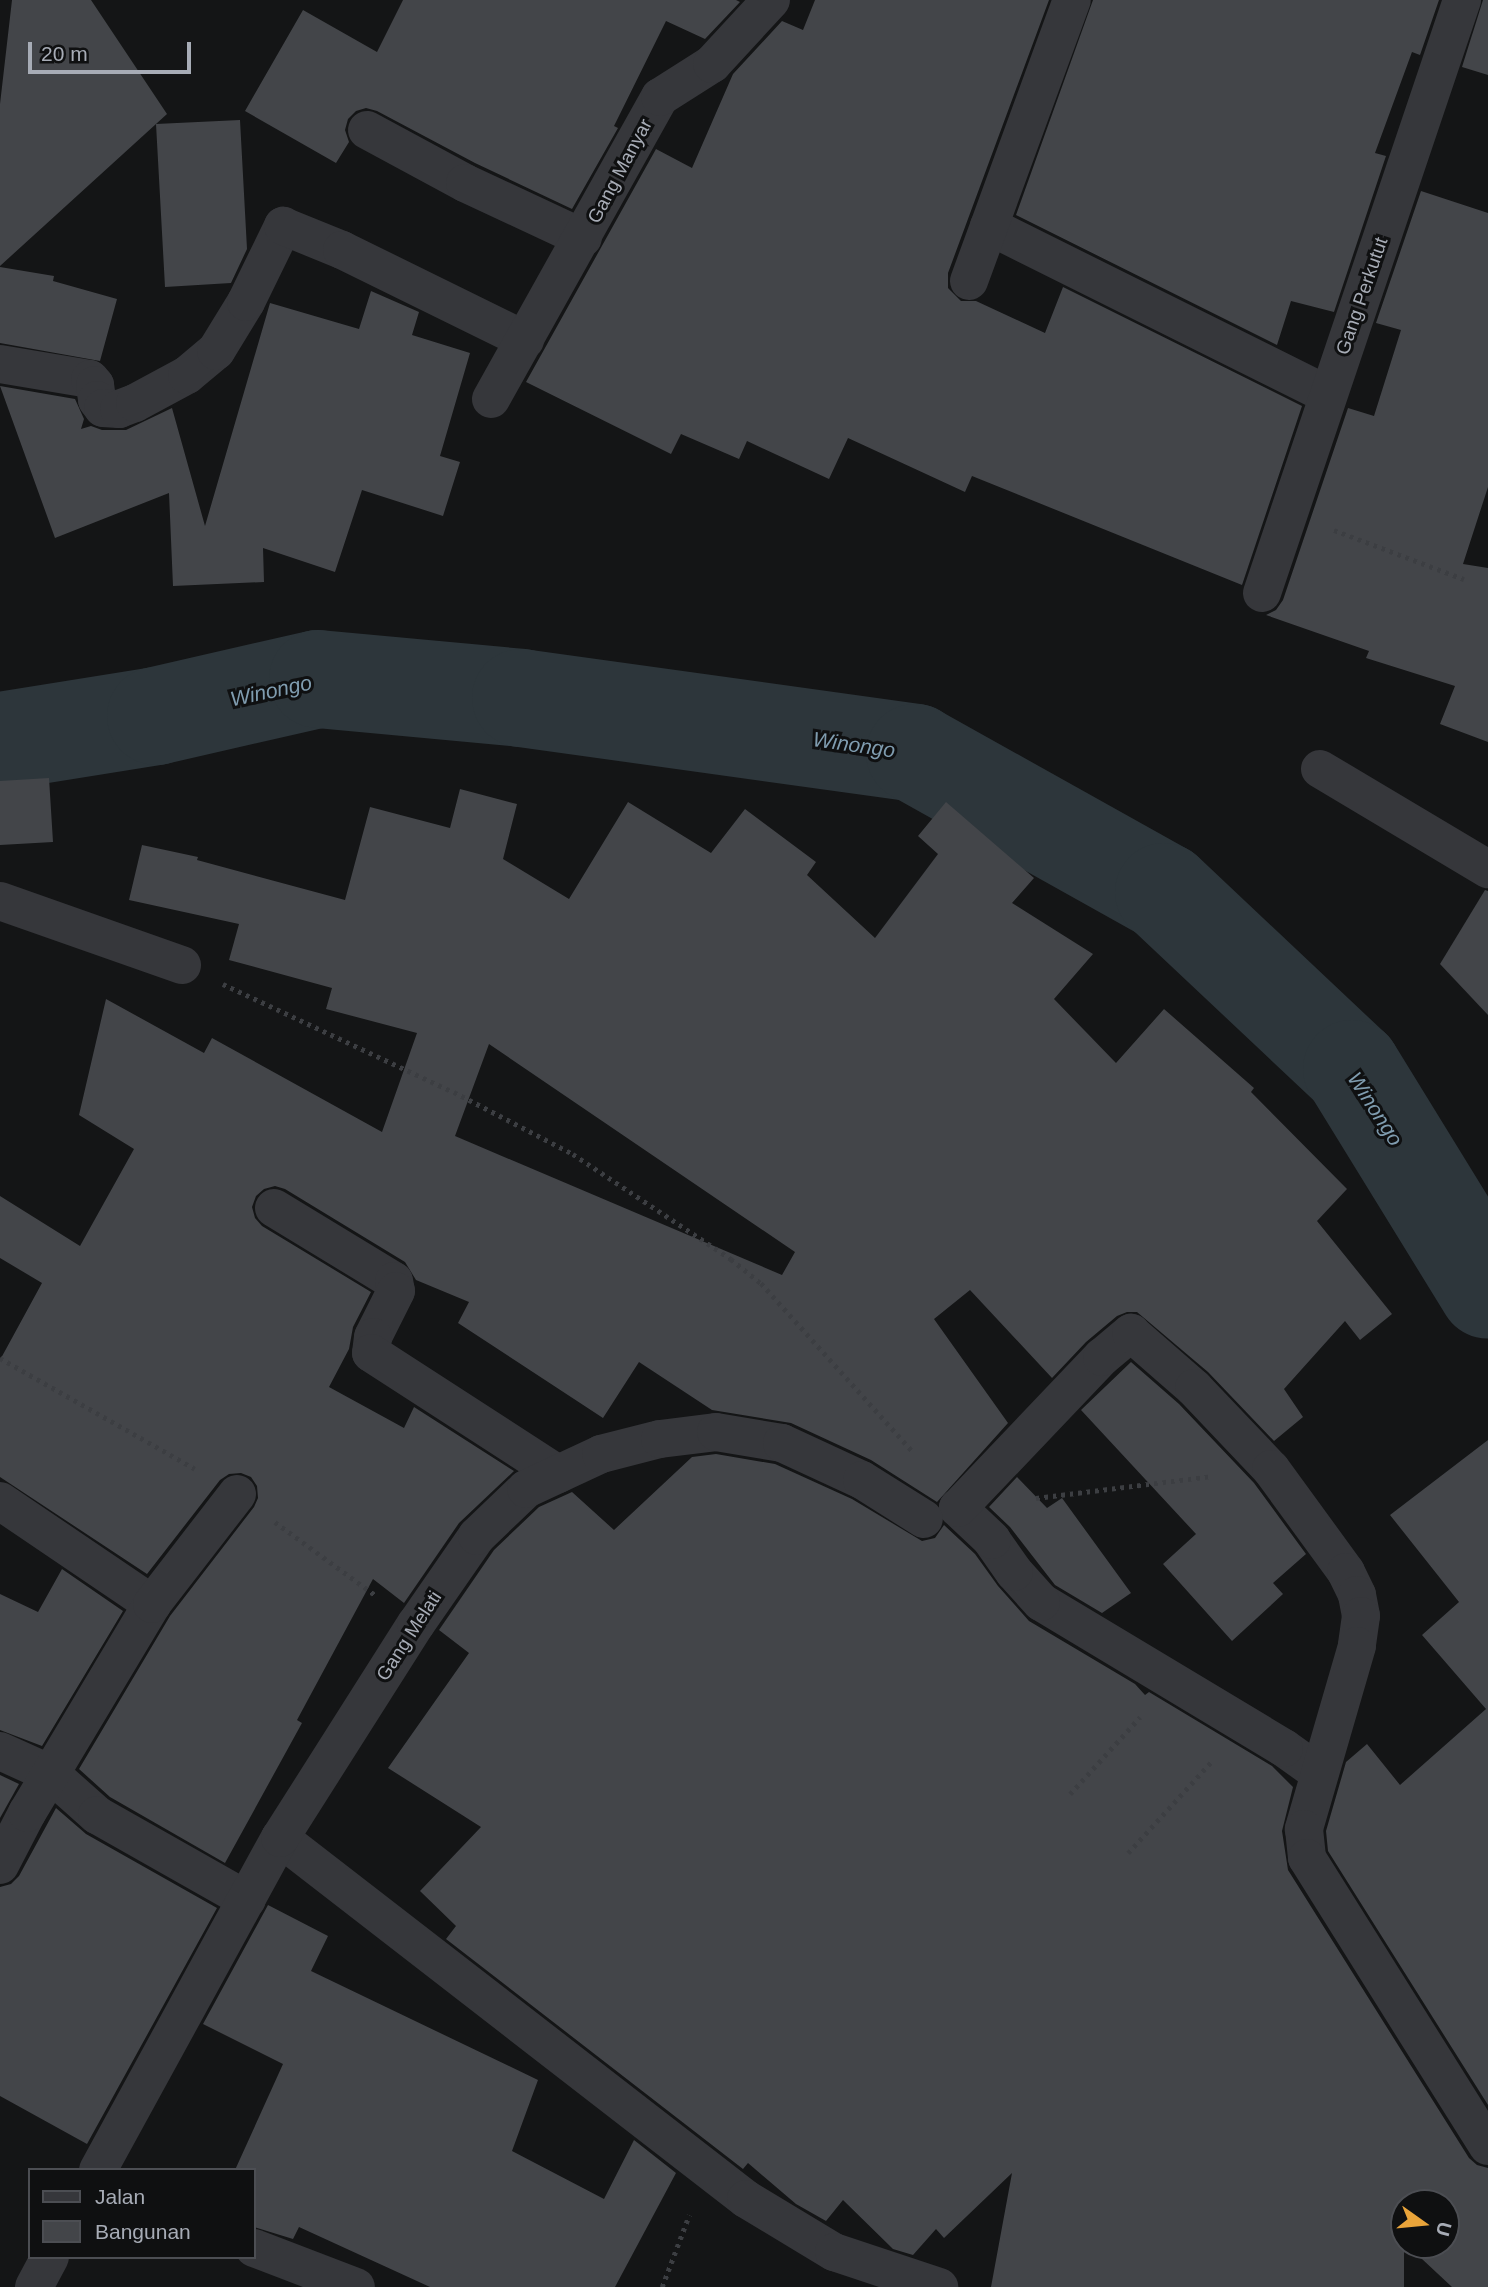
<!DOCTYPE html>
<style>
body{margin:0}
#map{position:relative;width:1488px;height:2287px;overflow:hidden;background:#141516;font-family:Helvetica,sans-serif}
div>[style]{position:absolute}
.river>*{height:98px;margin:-49px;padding:0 49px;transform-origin:49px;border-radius:49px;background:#2d363b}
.building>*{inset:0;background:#434549}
.path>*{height:4.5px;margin-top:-2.25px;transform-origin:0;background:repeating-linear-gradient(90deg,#3c3e42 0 3.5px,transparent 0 8.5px)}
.minor>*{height:38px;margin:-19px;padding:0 19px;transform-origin:19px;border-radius:19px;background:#36373b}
span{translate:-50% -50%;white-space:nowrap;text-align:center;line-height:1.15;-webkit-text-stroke:6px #0f1011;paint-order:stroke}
.street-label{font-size:19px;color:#a7acb6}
.water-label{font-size:21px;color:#7f9caf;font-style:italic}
.legend{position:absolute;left:28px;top:2168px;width:228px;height:91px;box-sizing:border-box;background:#0f1011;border:2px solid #4c4e53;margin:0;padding:9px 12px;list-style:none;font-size:21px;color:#a7acb6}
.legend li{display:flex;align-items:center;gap:14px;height:35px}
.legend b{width:35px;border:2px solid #4c4e53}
.north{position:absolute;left:1390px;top:2189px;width:70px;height:70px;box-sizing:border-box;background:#0f1011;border:2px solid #4c4e53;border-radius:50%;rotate:105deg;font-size:19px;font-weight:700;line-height:28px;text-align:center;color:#a7acb6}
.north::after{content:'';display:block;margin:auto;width:24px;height:32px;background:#e9a43a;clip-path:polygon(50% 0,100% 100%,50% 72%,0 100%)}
.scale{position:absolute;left:28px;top:42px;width:163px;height:32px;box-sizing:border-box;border:4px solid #a7acb6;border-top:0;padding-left:9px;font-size:21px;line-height:24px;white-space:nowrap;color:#a7acb6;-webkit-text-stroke:5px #0f1011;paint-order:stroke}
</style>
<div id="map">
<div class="river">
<i style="left:0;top:741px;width:158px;rotate:-9.1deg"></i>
<i style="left:156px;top:716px;width:166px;rotate:-12.9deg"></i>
<i style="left:318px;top:679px;width:204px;rotate:5.3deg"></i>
<i style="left:521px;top:698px;width:398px;rotate:7.9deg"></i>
<i style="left:915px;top:753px;width:285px;rotate:29.2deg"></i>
<i style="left:1164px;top:892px;width:258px;rotate:43.3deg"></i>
<i style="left:1352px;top:1069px;width:259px;rotate:58.4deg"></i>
</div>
<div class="building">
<i style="clip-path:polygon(12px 0,91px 0,167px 114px,156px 124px,240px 120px,247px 249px,231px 283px,165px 287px,156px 124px,0 266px,0 104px)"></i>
<i style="clip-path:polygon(403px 0,736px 0,740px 2px,705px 39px,666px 21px,614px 126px,618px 128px,572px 209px,475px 163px,377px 111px,366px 108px,356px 111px,348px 119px,345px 130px,349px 142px,336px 163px,245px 111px,303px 10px,377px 52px)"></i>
<i style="clip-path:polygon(815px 0,1049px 0,948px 273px,948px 288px,961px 301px,976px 301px,1045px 333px,1063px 287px,1302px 406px,1242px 585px,972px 476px,965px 492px,848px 438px,829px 479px,747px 441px,739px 459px,681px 434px,671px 454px,526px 382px,656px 149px,692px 168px,733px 74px,782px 21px,803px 30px)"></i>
<i style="clip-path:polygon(1093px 0,1439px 0,1420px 55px,1412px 52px,1375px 153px,1386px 156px,1334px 312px,1291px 301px,1277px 345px,1016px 215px)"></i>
<i style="clip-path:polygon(1483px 0,1488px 0,1488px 75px,1462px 67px)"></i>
<i style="clip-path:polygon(1421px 191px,1488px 213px,1488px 487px,1463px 564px,1488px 568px,1488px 742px,1440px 724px,1455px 686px,1366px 658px,1369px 651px,1266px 615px,1276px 610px,1283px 600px,1348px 408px,1374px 416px,1401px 330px,1376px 323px)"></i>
<i style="clip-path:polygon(0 267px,54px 276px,53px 281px,117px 299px,100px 361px,0 343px)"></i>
<i style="clip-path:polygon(371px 291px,419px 312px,412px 335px,470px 353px,440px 456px,460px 462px,443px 516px,362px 490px,335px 572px,263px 548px,264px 582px,173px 586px,169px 493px,55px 538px,0 386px,75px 399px,84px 419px,81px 429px,91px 426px,102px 430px,126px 430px,172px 408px,205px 526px,270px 303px,359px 329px)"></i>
<i style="clip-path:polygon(49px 778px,53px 842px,0 845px,0 781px)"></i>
<i style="clip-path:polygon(evenodd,460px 789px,517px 804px,503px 859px,569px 899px,628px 802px,711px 853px,745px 809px,816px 862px,807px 875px,875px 938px,938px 854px,918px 836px,946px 802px,1034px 878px,1012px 903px,1093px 954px,1054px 999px,1116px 1063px,1164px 1009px,1254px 1088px,1251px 1092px,1347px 1189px,1317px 1221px,1392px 1314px,1360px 1340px,1345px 1321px,1284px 1389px,1303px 1417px,1274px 1441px,1208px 1372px,1137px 1312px,1127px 1312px,1117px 1316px,1086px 1342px,1052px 1378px,970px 1290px,934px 1319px,1008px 1423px,937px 1502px,871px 1460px,791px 1423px,712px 1410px,639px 1362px,603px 1418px,458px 1323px,469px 1302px,416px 1280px,405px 1262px,285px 1189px,275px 1186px,264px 1189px,256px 1196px,252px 1207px,255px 1218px,262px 1226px,371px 1292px,353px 1327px,349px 1349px,329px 1387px,404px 1428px,414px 1407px,514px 1471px,459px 1523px,404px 1603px,373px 1579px,297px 1720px,302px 1723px,225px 1863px,110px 1797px,79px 1769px,170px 1616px,254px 1507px,258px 1498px,257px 1486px,251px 1477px,241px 1473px,229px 1474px,220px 1480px,147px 1574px,0 1477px,0 1360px,42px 1283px,0 1258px,0 1196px,80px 1246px,134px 1149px,79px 1115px,106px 999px,204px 1053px,212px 1038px,382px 1132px,417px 1033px,326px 1009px,332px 988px,229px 960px,239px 924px,129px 900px,142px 845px,198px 857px,197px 860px,345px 900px,370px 807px,450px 828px,460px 789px,489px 1044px,795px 1252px,782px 1275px,455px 1136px,489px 1044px)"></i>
<i style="clip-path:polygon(1485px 890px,1488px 891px,1488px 1015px,1440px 964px)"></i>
<i style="clip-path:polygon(1131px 1362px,1179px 1404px,1254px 1483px,1306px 1554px,1273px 1583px,1283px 1594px,1232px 1641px,1163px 1564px,1196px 1534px,1081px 1410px)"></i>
<i style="clip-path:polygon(1488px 1440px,1488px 2105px,1328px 1851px,1326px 1831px,1346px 1762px,1367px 1744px,1400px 1785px,1486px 1709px,1422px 1635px,1459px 1602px,1390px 1515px)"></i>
<i style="clip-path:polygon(716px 1454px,775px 1464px,852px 1499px,922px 1541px,935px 1538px,944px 1525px,975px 1554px,998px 1586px,1029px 1621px,1135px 1684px,1145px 1695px,1149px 1692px,1272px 1766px,1293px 1787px,1282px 1831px,1288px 1870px,1469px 2158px,1477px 2165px,1488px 2168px,1488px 2287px,1452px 2287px,1407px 2245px,1446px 2245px,1446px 2203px,1404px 2203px,1404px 2287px,991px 2287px,1012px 2173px,944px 2238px,936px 2229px,913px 2255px,893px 2249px,843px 2200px,826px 2221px,796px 2204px,748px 2163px,743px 2169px,446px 1939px,456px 1926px,420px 1891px,481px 1827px,388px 1768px,469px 1653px,439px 1630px,494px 1550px,539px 1507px,572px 1492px,614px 1530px,692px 1457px)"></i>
<i style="clip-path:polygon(1017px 1477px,1047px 1508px,1062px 1498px,1131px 1593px,1102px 1613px,1055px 1585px,1010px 1527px,989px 1507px)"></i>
<i style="clip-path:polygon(62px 1569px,123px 1611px,42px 1746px,0 1730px,0 1594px,38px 1612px)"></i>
<i style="clip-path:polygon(0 1775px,19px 1784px,0 1818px)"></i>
<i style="clip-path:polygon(56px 1808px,86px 1834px,217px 1908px,87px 2144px,0 2096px,0 1887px,11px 1884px,19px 1876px)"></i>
<i style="clip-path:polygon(268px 1905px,328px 1936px,311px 1971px,538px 2080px,512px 2151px,604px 2199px,634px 2140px,676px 2173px,615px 2287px,430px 2287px,299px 2227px,293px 2239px,254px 2227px,254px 2170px,235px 2170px,283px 2064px,203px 2024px)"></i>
</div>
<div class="path">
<i style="left:1334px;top:530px;width:139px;rotate:20.7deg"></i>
<i style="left:223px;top:984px;width:255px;rotate:25.1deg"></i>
<i style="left:454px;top:1092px;width:134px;rotate:27.5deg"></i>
<i style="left:573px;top:1154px;width:190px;rotate:33.6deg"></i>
<i style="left:731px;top:1259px;width:38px;rotate:39deg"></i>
<i style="left:761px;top:1283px;width:227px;rotate:48deg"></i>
<i style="left:0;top:1358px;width:224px;rotate:29.6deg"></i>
<i style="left:1036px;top:1498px;width:177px;rotate:-7.1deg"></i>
<i style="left:275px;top:1522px;width:127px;rotate:36.1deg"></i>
<i style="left:1070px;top:1794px;width:104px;rotate:-47.7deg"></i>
<i style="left:1128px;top:1853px;width:126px;rotate:-47.6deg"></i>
<i style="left:662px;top:2287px;width:77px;rotate:-69.4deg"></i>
</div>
<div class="minor">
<i style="left:367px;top:130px;width:111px;rotate:28.4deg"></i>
<i style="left:465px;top:183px;width:130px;rotate:25deg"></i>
<i style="left:989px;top:226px;width:379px;rotate:26.5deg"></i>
<i style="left:969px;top:281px;width:299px;rotate:-69.9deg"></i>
<i style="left:0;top:364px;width:91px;rotate:9.5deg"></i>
<i style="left:90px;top:379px;width:8px;rotate:50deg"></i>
<i style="left:95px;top:385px;width:15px;rotate:82deg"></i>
<i style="left:97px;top:400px;width:10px;rotate:53deg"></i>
<i style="left:103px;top:408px;width:16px;rotate:4deg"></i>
<i style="left:119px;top:409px;width:17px;rotate:-21deg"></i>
<i style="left:135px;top:403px;width:59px;rotate:-28.3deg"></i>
<i style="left:187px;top:375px;width:38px;rotate:-40deg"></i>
<i style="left:216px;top:351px;width:57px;rotate:-58.5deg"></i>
<i style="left:246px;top:302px;width:85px;rotate:-64deg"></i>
<i style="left:283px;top:226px;width:64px;rotate:22.1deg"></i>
<i style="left:342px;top:250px;width:204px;rotate:26.2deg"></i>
<i style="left:491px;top:399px;width:346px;rotate:-60.8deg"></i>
<i style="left:660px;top:97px;width:62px;rotate:-32.4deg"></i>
<i style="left:712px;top:64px;width:87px;rotate:-47.3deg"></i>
<i style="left:1262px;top:593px;width:626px;rotate:-71.36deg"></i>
<i style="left:1320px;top:769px;width:196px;rotate:30.8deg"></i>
<i style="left:0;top:901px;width:193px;rotate:19.4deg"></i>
<i style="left:274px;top:1208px;width:140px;rotate:31.3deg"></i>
<i style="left:394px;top:1281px;width:10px;rotate:79deg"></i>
<i style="left:396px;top:1291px;width:51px;rotate:116.6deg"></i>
<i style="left:373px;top:1337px;width:16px;rotate:97deg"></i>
<i style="left:371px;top:1353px;width:223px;rotate:32.9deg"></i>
<i style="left:0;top:1501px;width:184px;rotate:34.1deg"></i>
<i style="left:0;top:1751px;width:56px;rotate:24.3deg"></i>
<i style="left:51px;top:1774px;width:62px;rotate:41.7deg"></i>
<i style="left:97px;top:1815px;width:172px;rotate:29.5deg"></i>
<i style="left:1319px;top:1773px;width:43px;rotate:-144.5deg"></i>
<i style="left:1284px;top:1748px;width:283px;rotate:-149deg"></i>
<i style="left:1041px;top:1602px;width:40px;rotate:-132deg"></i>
<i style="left:1014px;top:1572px;width:39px;rotate:-125deg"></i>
<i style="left:992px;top:1540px;width:47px;rotate:-136.7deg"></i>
<i style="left:958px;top:1508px;width:209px;rotate:-46.4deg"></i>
<i style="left:1102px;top:1357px;width:38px;rotate:-40deg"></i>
<i style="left:1131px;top:1333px;width:84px;rotate:41.1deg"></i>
<i style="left:1194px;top:1388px;width:112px;rotate:46.5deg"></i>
<i style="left:1271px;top:1469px;width:127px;rotate:53.9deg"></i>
<i style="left:1346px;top:1572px;width:25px;rotate:64deg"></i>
<i style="left:1357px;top:1595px;width:21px;rotate:79deg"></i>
<i style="left:1361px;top:1616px;width:30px;rotate:98deg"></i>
<i style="left:1357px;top:1646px;width:191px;rotate:106.2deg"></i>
<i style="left:1304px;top:1829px;width:29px;rotate:84deg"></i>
<i style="left:1307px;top:1858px;width:340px;rotate:57.9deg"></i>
<i style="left:280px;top:1838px;width:589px;rotate:37.76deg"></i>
<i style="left:746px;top:2199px;width:103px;rotate:31.1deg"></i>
<i style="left:834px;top:2252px;width:111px;rotate:18.4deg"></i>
<i style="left:0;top:1865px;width:59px;rotate:-62.6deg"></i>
<i style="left:27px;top:1813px;width:244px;rotate:-59.1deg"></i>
<i style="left:152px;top:1604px;width:139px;rotate:-52.3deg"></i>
<i style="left:98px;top:2170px;width:379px;rotate:-61.3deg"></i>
<i style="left:280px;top:1838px;width:254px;rotate:-57.6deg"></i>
<i style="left:416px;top:1624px;width:107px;rotate:-55.3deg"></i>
<i style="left:477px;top:1536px;width:68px;rotate:-43.8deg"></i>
<i style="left:526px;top:1489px;width:83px;rotate:-25deg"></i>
<i style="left:601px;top:1454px;width:61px;rotate:-14.3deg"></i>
<i style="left:660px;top:1439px;width:56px;rotate:-7.1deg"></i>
<i style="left:716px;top:1432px;width:67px;rotate:9.5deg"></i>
<i style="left:782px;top:1443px;width:88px;rotate:24.8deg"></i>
<i style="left:862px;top:1480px;width:73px;rotate:32.2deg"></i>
<i style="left:254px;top:2248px;width:109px;rotate:20.9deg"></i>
<i style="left:34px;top:2287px;width:34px;rotate:-62deg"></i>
</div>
<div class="street-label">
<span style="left:620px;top:171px;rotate:-62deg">Gang Manyar</span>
<span style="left:1362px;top:296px;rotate:-71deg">Gang Perkutut</span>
<span style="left:409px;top:1636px;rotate:-57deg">Gang Melati</span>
</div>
<div class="water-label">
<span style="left:271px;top:691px;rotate:-12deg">Winongo</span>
<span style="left:854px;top:745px;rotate:8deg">Winongo</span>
<span style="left:1375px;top:1109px;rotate:57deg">Winongo</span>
</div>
<ul class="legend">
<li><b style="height:9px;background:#36373b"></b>Jalan</li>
<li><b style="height:19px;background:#434549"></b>Bangunan</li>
</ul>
<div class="north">U</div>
<div class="scale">20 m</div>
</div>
